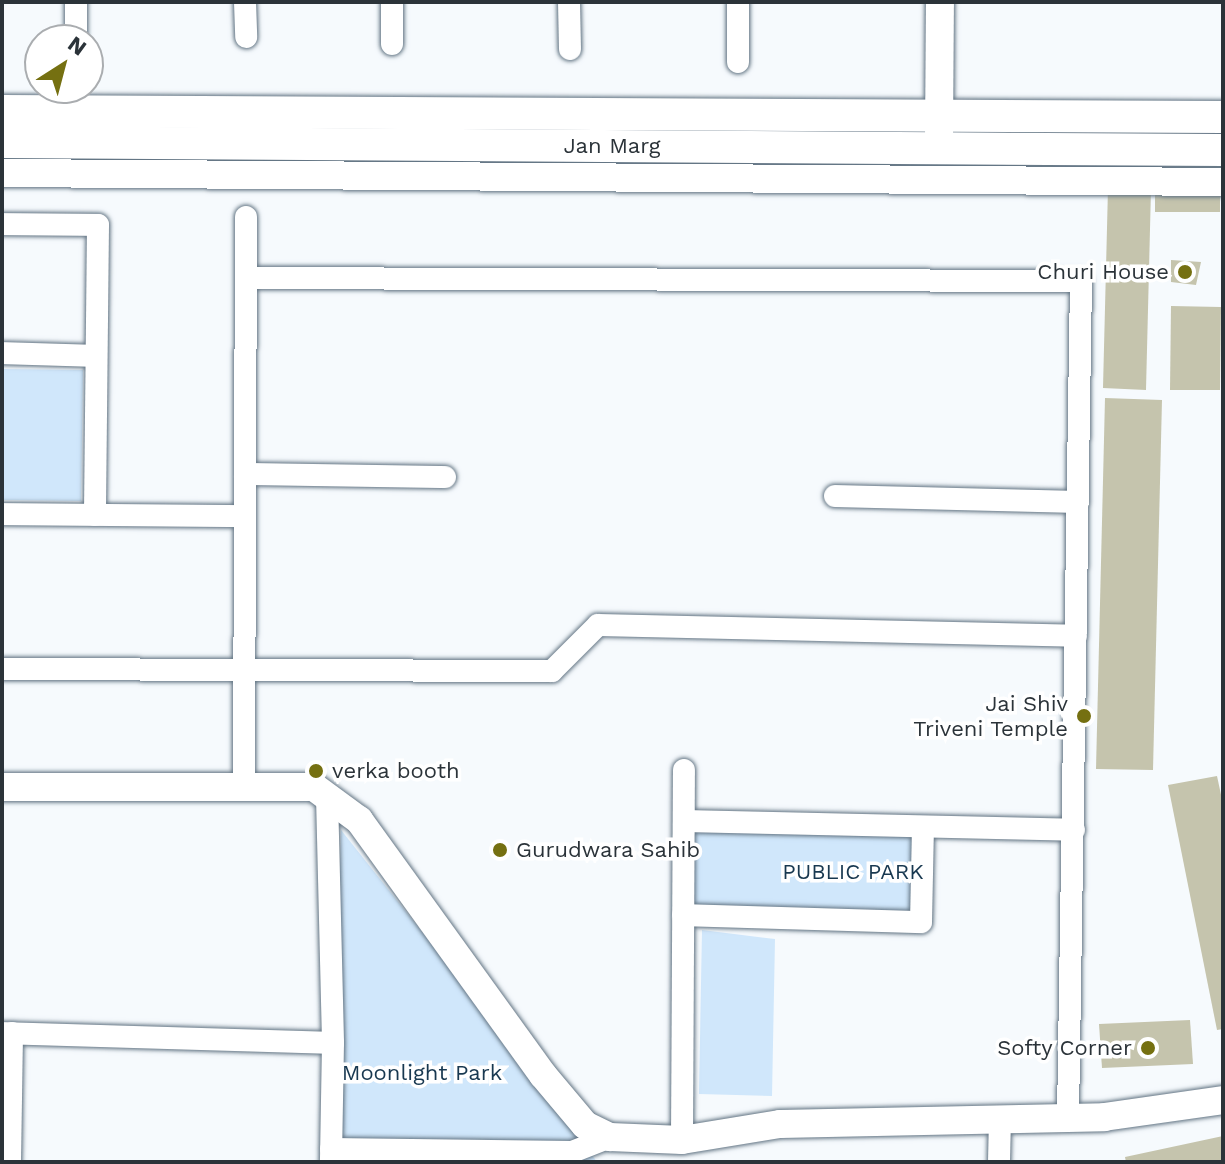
<!DOCTYPE html>
<style>
body{margin:0}
#map{position:relative;width:1225px;height:1164px;overflow:hidden;background:#f6fafd;font-family:"Work Sans",sans-serif}
div>[style]{position:absolute}
.green>*{inset:0;background:#d0e7fb}
.building>*{inset:0;background:#c5c4ad}
.roads{filter:drop-shadow(0 0 2px #637584) drop-shadow(0 0 2px #637584)}
.minor>*{height:22px;margin:-11px;padding:0 11px;transform-origin:11px;border-radius:11px;background:#fff}
.tertiary>*{height:28px;margin:-14px;padding:0 14px;transform-origin:14px;border-radius:14px;background:#fff}
.secondary>*{height:32px;margin:-16px;padding:0 16px;transform-origin:16px;border-radius:16px;background:#fff}
.dots>*{width:22px;height:22px;translate:-50% -50%;box-sizing:border-box;border:4px solid #fff;border-radius:50%}
span{translate:-50% -50%;white-space:nowrap;text-align:center;line-height:1.15;-webkit-text-stroke:7px #fff;paint-order:stroke}
.street-label{font-size:22px;color:#2b3339}
.poi-label{font-size:22px;color:#2b3339}
.right{translate:-100% -50%;text-align:right}
.left{translate:0 -50%;text-align:left}
.park-label{font-size:22px;color:#183850}
.frame{position:absolute;inset:0;border:4px solid #2b3339;pointer-events:none}
.north{position:absolute;left:24px;top:24px;width:80px;height:80px;box-sizing:border-box;background:#fff;border:2px solid #aaadb0;border-radius:50%;rotate:36deg;font-size:22px;font-weight:700;line-height:32px;text-align:center;color:#2b3339}
.north::after{content:'';display:block;margin:auto;width:28px;height:36px;background:#757011;clip-path:polygon(50% 0,100% 100%,50% 72%,0 100%)}
</style>
<div id="map">
<div class="green">
<i style="clip-path:polygon(2px 369px,83px 370px,81px 501px,2px 500px)"></i>
<i style="clip-path:polygon(684px 821px,923px 827px,921px 922px,683px 915px)"></i>
<i style="clip-path:polygon(341px 830px,500px 1030px,597px 1162px,332px 1162px)"></i>
<i style="clip-path:polygon(702px 930px,775px 939px,772px 1096px,699px 1094px)"></i>
</div>
<div class="building">
<i style="clip-path:polygon(1108px 188px,1151px 189px,1146px 390px,1103px 388px)"></i>
<i style="clip-path:polygon(1155px 189px,1220px 189px,1220px 212px,1155px 212px)"></i>
<i style="clip-path:polygon(1171px 260px,1201px 262px,1196px 285px,1171px 282px)"></i>
<i style="clip-path:polygon(1171px 306px,1221px 307px,1220px 390px,1170px 390px)"></i>
<i style="clip-path:polygon(1105px 398px,1162px 400px,1153px 770px,1096px 769px)"></i>
<i style="clip-path:polygon(1217px 776px,1223px 804px,1223px 1029px,1217px 1030px,1168px 785px)"></i>
<i style="clip-path:polygon(1190px 1020px,1193px 1064px,1102px 1068px,1099px 1024px)"></i>
<i style="clip-path:polygon(1223px 1136px,1223px 1162px,1126px 1162px,1125px 1157px)"></i>
</div>
<div class="roads">
<div class="minor">
<i style="left:76px;top:2px;width:35px;rotate:90deg"></i>
<i style="left:245px;top:2px;width:35px;rotate:88deg"></i>
<i style="left:392px;top:2px;width:42px;rotate:90deg"></i>
<i style="left:569px;top:2px;width:47px;rotate:88.8deg"></i>
<i style="left:738px;top:62px;width:60px;rotate:-90deg"></i>
<i style="left:2px;top:224px;width:96px;rotate:0.6deg"></i>
<i style="left:98px;top:225px;width:290px;rotate:90.6deg"></i>
<i style="left:246px;top:278px;width:835px;rotate:0.21deg"></i>
<i style="left:1081px;top:281px;width:837px;rotate:90.89deg"></i>
<i style="left:2px;top:353px;width:94px;rotate:1.8deg"></i>
<i style="left:245px;top:474px;width:200px;rotate:0.9deg"></i>
<i style="left:835px;top:496px;width:243px;rotate:1.4deg"></i>
<i style="left:2px;top:514px;width:243px;rotate:0.5deg"></i>
<i style="left:2px;top:669px;width:550px;rotate:0.21deg"></i>
<i style="left:552px;top:671px;width:65px;rotate:-45deg"></i>
<i style="left:598px;top:625px;width:478px;rotate:1.3deg"></i>
<i style="left:244px;top:786px;width:569px;rotate:-89.8deg"></i>
<i style="left:327px;top:796px;width:247px;rotate:88.6deg"></i>
<i style="left:333px;top:1043px;width:119px;rotate:91deg"></i>
<i style="left:684px;top:821px;width:390px;rotate:1.3deg"></i>
<i style="left:683px;top:915px;width:238px;rotate:1.7deg"></i>
<i style="left:921px;top:922px;width:95px;rotate:-88.8deg"></i>
<i style="left:2px;top:1033px;width:331px;rotate:1.7deg"></i>
<i style="left:682px;top:1140px;width:370px;rotate:-89.7deg"></i>
<i style="left:331px;top:1149px;width:241px;rotate:0.7deg"></i>
<i style="left:572px;top:1152px;width:41px;rotate:-21.5deg"></i>
<i style="left:10px;top:1162px;width:129px;rotate:-89.1deg"></i>
<i style="left:999px;top:1162px;width:43px;rotate:-88.7deg"></i>
</div>
<div class="tertiary">
<i style="left:939px;top:137px;width:135px;rotate:-89.6deg"></i>
<i style="left:2px;top:173px;width:1221px;rotate:0.42deg"></i>
<i style="left:2px;top:787px;width:312px"></i>
<i style="left:314px;top:787px;width:56px;rotate:36.3deg"></i>
<i style="left:359px;top:820px;width:314px;rotate:54.2deg"></i>
<i style="left:543px;top:1075px;width:65px;rotate:50deg"></i>
<i style="left:585px;top:1125px;width:28px;rotate:26deg"></i>
<i style="left:610px;top:1137px;width:72px;rotate:2.4deg"></i>
<i style="left:682px;top:1140px;width:99px;rotate:-9.3deg"></i>
<i style="left:780px;top:1124px;width:324px;rotate:-1.2deg"></i>
<i style="left:1104px;top:1117px;width:120px;rotate:-8.1deg"></i>
</div>
<div class="secondary">
<i style="left:2px;top:111px;width:1221px;rotate:0.28deg"></i>
<i style="left:2px;top:142px;width:1221px;rotate:0.38deg"></i>
</div>
</div>
<div class="dots">
<i style="left:1185px;top:272px;background:#757011"></i>
<i style="left:1084px;top:716px;background:#757011"></i>
<i style="left:316px;top:771px;background:#757011"></i>
<i style="left:500px;top:850px;background:#757011"></i>
<i style="left:1148px;top:1048px;background:#757011"></i>
</div>
<div class="street-label">
<span style="left:612px;top:146px">Jan Marg</span>
</div>
<div class="poi-label">
<span class="right" style="left:1169px;top:272px">Churi House</span>
<span class="right" style="left:1068px;top:716px">Jai Shiv<br>Triveni Temple</span>
<span class="left" style="left:332px;top:771px">verka booth</span>
<span class="left" style="left:516px;top:850px">Gurudwara Sahib</span>
<span class="right" style="left:1132px;top:1048px">Softy Corner</span>
</div>
<div class="park-label">
<span style="left:853px;top:872px">PUBLIC PARK</span>
<span style="left:422px;top:1073px">Moonlight Park</span>
</div>
<div class="frame"></div>
<div class="north">N</div>
</div>
